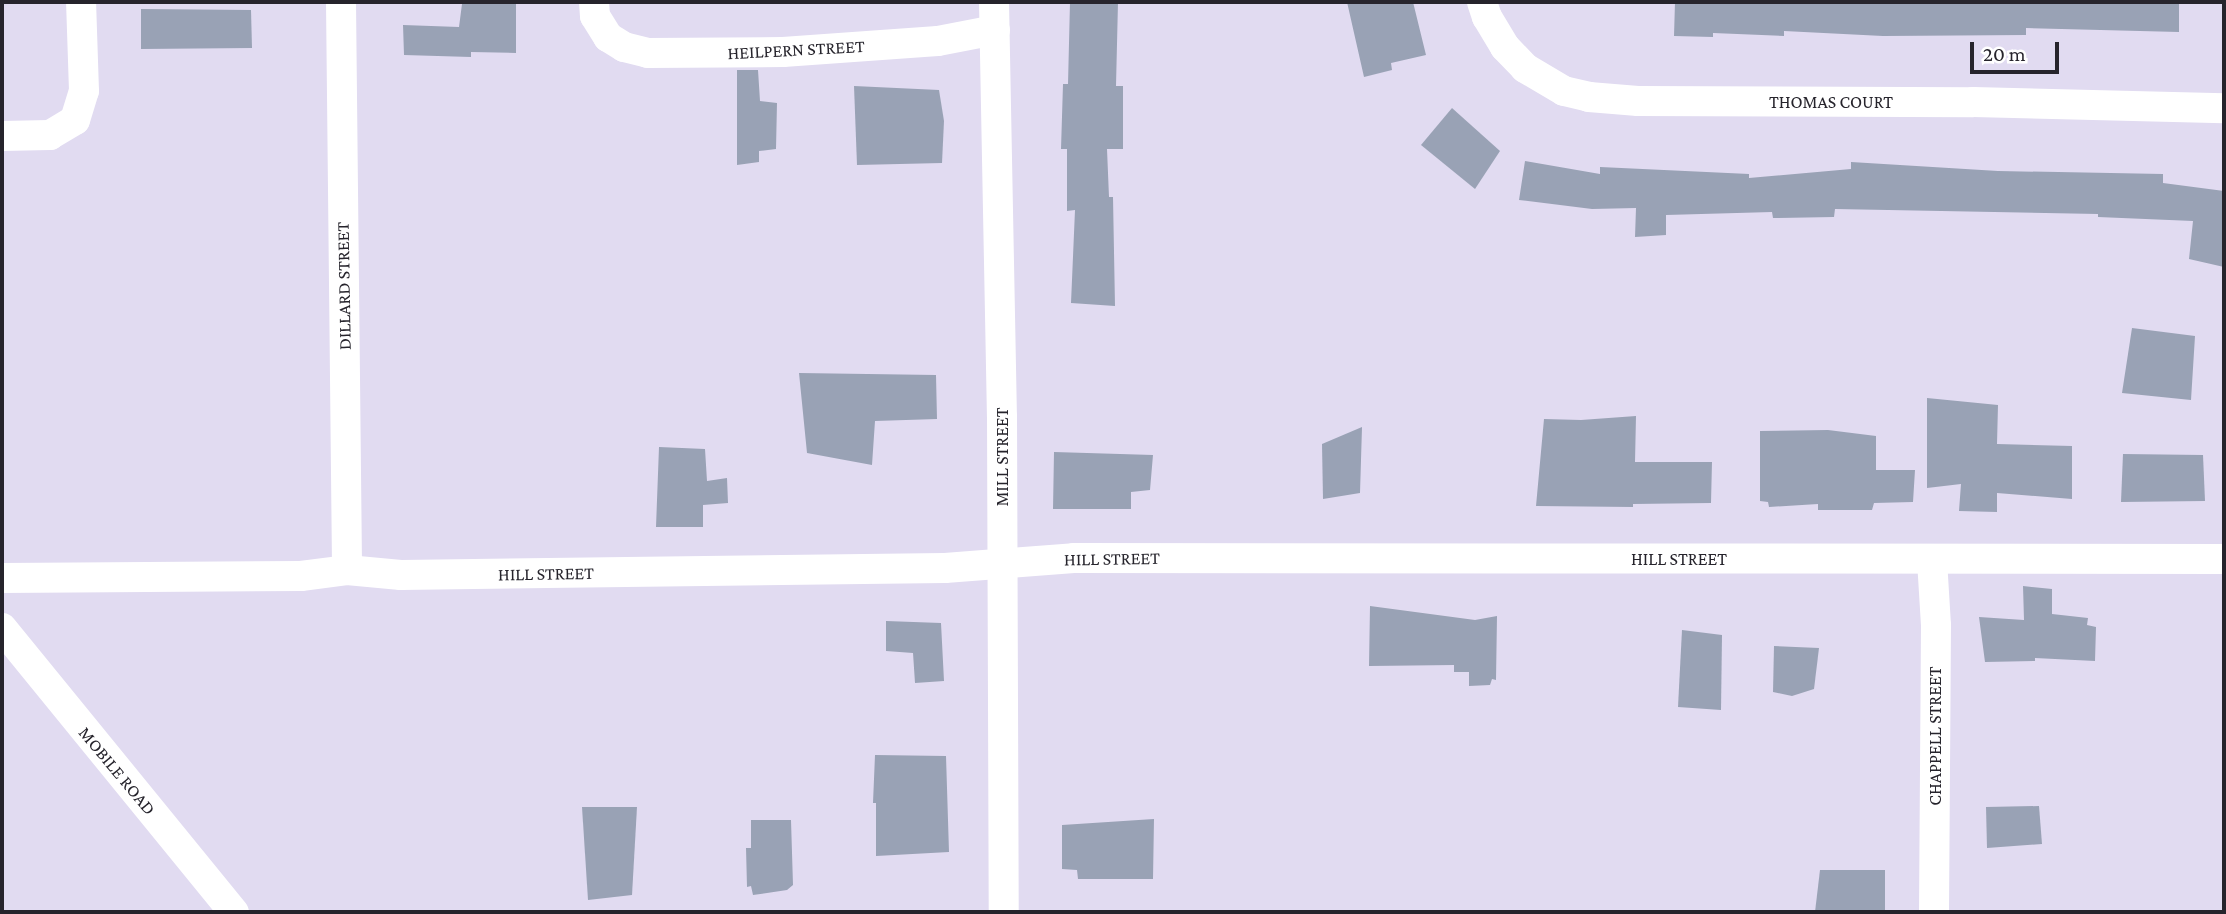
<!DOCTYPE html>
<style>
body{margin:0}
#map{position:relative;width:2226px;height:914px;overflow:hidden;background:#e1dbf1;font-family:"Crimson Pro",serif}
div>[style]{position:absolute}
.building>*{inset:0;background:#99a2b5}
.minor>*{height:30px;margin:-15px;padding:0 15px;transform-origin:15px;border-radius:15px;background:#fff}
span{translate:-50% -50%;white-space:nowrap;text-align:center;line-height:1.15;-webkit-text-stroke:7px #fff;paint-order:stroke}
.street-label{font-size:18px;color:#26242c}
.frame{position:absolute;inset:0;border:4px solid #26242c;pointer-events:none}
.scale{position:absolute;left:1970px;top:42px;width:89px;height:32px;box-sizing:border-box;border:4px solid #26242c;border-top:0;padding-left:9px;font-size:21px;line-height:24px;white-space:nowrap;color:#26242c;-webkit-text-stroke:5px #fff;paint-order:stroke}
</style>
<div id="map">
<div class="building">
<i style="clip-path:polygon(1070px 2px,1118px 2px,1116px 86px,1123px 86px,1123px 149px,1107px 149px,1109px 197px,1113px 197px,1115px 306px,1071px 303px,1075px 210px,1067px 211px,1067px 149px,1061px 149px,1063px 84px,1068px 84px)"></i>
<i style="clip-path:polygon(1347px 2px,1413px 2px,1426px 55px,1391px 63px,1392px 70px,1364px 77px)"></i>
<i style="clip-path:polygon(1675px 2px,2179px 2px,2179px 32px,2026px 28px,2026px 35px,1883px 36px,1784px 31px,1784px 36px,1713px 33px,1713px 37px,1674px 36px)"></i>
<i style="clip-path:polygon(462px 4px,516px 4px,516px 53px,471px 52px,471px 57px,404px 55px,403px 25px,459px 27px)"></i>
<i style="clip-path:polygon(141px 9px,251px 10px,252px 48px,141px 49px)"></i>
<i style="clip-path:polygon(737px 70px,758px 70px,760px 101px,777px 103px,776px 149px,759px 151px,759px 162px,737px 165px)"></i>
<i style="clip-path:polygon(854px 86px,939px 90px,944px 121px,942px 163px,857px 165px)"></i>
<i style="clip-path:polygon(1452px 108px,1500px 151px,1475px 189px,1421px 145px)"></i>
<i style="clip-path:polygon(1525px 161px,1600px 174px,1600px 167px,1749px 174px,1749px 178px,1851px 169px,1851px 162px,1998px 171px,2163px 174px,2163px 183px,2224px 191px,2224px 267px,2189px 259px,2193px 221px,2098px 217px,2098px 214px,1835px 209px,1834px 217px,1773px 218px,1772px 212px,1666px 215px,1666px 235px,1635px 237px,1636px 208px,1592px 209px,1519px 200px)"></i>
<i style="clip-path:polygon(2132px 328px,2195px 336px,2191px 400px,2122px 393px)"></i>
<i style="clip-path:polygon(799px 373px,936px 375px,937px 419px,875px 421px,872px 465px,807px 453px)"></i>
<i style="clip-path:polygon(1927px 398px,1998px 405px,1997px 444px,2072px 446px,2072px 499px,1997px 493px,1997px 512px,1959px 511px,1961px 484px,1927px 488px)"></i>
<i style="clip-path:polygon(1636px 416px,1635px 462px,1712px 462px,1711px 503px,1633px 504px,1633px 507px,1536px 506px,1544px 419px,1581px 420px)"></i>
<i style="clip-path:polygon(1362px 427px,1360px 493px,1323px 499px,1322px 444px)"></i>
<i style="clip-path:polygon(1828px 430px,1876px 436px,1876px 470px,1915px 470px,1913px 502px,1874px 503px,1872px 510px,1818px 510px,1818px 504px,1769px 507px,1768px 502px,1760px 501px,1760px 431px)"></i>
<i style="clip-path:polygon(659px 447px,705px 449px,707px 481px,727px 478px,728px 503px,703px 505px,703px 527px,656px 527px)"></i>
<i style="clip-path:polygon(1054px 452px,1153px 455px,1150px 490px,1131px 492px,1131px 509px,1053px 509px)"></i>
<i style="clip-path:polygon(2123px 454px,2203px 455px,2205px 501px,2121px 502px)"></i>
<i style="clip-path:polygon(2023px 586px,2052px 589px,2052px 614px,2088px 618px,2087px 625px,2096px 627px,2095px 661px,2035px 658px,2035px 661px,1985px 662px,1979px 617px,2024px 620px)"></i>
<i style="clip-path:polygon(1370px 606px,1475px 620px,1497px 616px,1496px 680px,1492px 679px,1490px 685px,1469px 686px,1469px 672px,1454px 672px,1454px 665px,1369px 666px)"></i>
<i style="clip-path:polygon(886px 621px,941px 623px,944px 681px,915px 683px,913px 653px,886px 651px)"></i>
<i style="clip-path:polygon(1682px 630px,1722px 635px,1721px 710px,1678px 707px)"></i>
<i style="clip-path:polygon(1774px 646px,1819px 648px,1814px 689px,1792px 696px,1773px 692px)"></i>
<i style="clip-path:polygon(875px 755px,946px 756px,949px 852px,876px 856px,876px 803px,873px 803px)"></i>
<i style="clip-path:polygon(2039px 806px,2042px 844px,1987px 848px,1986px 807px)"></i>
<i style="clip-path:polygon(582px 807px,637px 807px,632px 895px,588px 900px)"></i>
<i style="clip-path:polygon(1154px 819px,1153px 879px,1078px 879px,1077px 870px,1062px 869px,1062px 825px)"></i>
<i style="clip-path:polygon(751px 820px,791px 820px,793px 885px,787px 890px,753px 895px,751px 886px,747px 887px,746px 848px,751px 848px)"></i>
<i style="clip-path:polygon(1820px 870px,1885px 870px,1885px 912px,1815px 912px)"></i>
</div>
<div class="minor">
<i style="left:341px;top:2px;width:568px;rotate:89.39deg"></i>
<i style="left:594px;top:2px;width:14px;rotate:86deg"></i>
<i style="left:595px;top:16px;width:25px;rotate:58deg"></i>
<i style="left:608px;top:37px;width:19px;rotate:32deg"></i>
<i style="left:624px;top:47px;width:25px;rotate:14deg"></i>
<i style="left:648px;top:53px;width:135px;rotate:-0.4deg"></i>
<i style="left:783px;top:52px;width:155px;rotate:-4.1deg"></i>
<i style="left:938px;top:41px;width:58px;rotate:-10.9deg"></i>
<i style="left:994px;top:2px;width:415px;rotate:88.9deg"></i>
<i style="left:1002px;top:417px;width:495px;rotate:89.8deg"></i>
<i style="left:1482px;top:2px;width:16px;rotate:72deg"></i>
<i style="left:1487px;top:17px;width:35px;rotate:59deg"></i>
<i style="left:1505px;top:47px;width:29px;rotate:46deg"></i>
<i style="left:1525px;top:68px;width:45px;rotate:30.5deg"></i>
<i style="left:1564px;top:91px;width:26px;rotate:13deg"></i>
<i style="left:1589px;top:97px;width:49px;rotate:4.7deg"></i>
<i style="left:1638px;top:101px;width:335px;rotate:0.2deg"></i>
<i style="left:1973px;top:102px;width:251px;rotate:1.4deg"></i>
<i style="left:2px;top:136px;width:48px;rotate:-1.2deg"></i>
<i style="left:50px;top:135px;width:29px;rotate:-31deg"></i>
<i style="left:75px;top:120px;width:30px;rotate:-73deg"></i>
<i style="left:84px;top:91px;width:89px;rotate:-91.9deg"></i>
<i style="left:1932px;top:560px;width:65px;rotate:86.5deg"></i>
<i style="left:1936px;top:625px;width:287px;rotate:90.4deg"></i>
<i style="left:2px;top:578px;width:299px;rotate:-0.4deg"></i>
<i style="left:301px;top:576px;width:46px;rotate:-7.4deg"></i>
<i style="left:347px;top:570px;width:54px;rotate:5.3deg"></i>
<i style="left:401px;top:575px;width:544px;rotate:-0.74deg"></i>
<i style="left:945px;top:568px;width:129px;rotate:-4.4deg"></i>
<i style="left:1074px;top:558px;width:1150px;rotate:0.05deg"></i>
<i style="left:2px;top:628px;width:367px;rotate:50.8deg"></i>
</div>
<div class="street-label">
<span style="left:796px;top:50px;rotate:-3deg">HEILPERN STREET</span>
<span style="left:1831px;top:102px">THOMAS COURT</span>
<span style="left:344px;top:286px;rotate:-91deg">DILLARD STREET</span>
<span style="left:1002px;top:457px;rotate:-90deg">MILL STREET</span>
<span style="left:1112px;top:559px;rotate:-1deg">HILL STREET</span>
<span style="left:1679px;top:559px">HILL STREET</span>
<span style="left:546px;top:574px;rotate:-1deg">HILL STREET</span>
<span style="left:1935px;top:736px;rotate:-90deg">CHAPPELL STREET</span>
<span style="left:117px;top:771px;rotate:50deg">MOBILE ROAD</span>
</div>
<div class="frame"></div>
<div class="scale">20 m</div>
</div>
